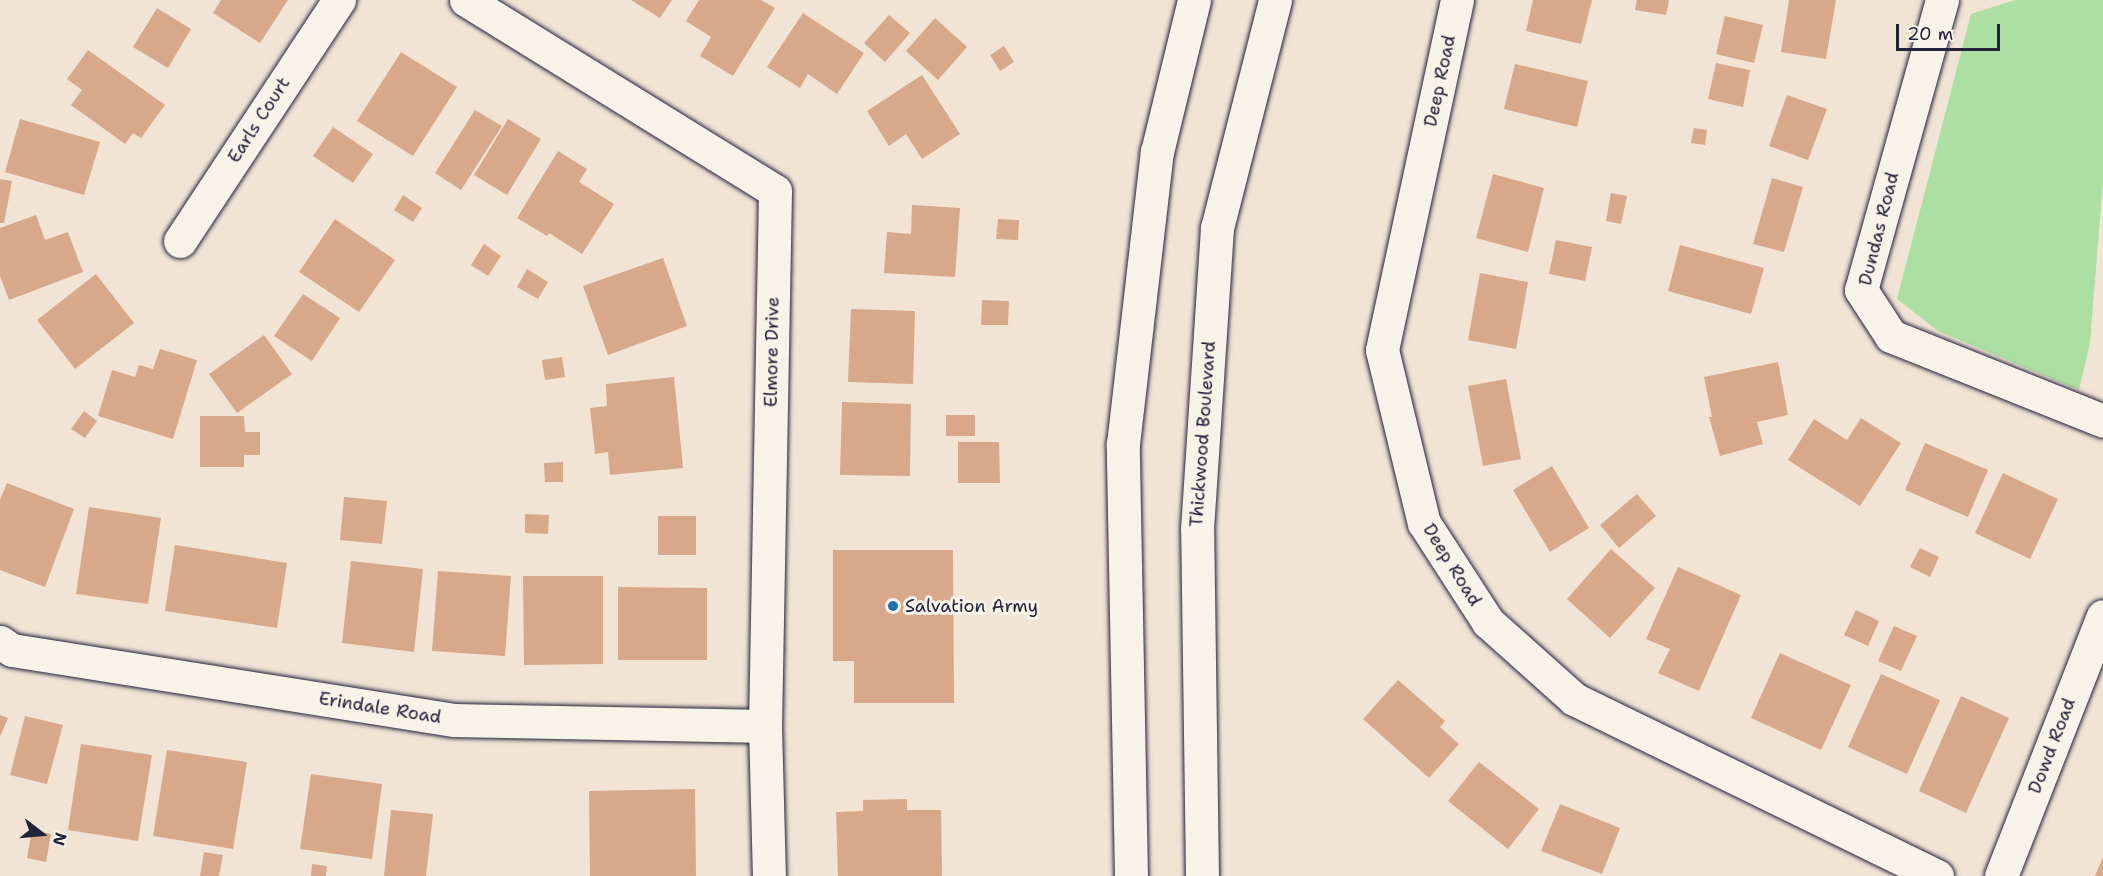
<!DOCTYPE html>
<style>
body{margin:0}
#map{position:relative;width:2103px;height:876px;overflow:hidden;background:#f1e4d5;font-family:"Shantell Sans",sans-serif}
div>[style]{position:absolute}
.green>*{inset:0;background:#abe0a2}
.building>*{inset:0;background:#d7a889}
.roads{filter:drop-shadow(0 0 2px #22223b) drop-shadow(0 0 2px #22223b)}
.minor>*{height:33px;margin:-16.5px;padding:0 16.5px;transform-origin:16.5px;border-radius:16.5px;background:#f7f3e8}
.secondary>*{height:33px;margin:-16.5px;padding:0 16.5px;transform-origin:16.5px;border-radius:16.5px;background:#f7f3e8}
.dots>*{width:16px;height:16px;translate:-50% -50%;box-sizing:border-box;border:3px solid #f7f3e8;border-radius:50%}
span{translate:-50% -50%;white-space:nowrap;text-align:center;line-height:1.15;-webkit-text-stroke:6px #f7f3e8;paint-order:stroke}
.street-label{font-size:18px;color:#22223b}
.poi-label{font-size:18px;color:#22223b}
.left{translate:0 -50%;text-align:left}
.north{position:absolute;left:12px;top:804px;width:60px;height:60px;-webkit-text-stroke:4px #f7f3e8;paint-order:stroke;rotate:106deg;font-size:16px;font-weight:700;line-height:24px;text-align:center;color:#22223b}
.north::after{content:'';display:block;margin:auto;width:21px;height:27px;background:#22223b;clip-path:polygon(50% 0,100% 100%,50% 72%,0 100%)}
.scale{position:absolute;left:1896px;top:24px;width:104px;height:27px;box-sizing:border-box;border:3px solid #22223b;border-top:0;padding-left:8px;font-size:18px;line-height:21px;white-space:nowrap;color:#22223b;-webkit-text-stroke:4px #f7f3e8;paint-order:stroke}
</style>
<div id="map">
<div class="green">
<i style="clip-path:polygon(2015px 0,2103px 0,2103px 181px,2090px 343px,2079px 390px,1938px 331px,1897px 299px,1971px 14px)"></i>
</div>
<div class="building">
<i style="clip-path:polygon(221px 0,288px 0,260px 43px,213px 13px)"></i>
<i style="clip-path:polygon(631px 0,672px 0,660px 18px)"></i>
<i style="clip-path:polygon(699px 0,761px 0,775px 8px,733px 76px,700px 56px,711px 37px,686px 21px)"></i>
<i style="clip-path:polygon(1533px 0,1592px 0,1581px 44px,1526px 31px)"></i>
<i style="clip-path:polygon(1637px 0,1669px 0,1666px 15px,1635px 10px)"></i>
<i style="clip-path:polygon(1789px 0,1836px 0,1826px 59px,1781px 52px)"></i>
<i style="clip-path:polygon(157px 8px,191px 29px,168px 68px,133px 47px)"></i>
<i style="clip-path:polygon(803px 13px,864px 53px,837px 94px,808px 74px,800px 88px,767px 67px)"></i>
<i style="clip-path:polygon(889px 15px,910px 33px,885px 62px,864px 43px)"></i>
<i style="clip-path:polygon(1725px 16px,1763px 25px,1754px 63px,1716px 54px)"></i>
<i style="clip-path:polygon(935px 18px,967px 47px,938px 80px,906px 51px)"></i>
<i style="clip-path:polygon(1004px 46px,1014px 62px,1000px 71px,990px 55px)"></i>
<i style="clip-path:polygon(88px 50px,165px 105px,141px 138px,133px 133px,125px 144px,71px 105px,82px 90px,67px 79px)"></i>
<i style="clip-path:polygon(401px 52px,457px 87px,413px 156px,357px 121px)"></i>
<i style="clip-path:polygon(1716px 63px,1750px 70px,1743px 107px,1708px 99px)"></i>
<i style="clip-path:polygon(1515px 64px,1588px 81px,1577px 127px,1504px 109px)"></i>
<i style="clip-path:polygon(922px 75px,960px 134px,922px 159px,906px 134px,889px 146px,867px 111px)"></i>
<i style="clip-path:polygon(1787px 95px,1827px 109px,1808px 160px,1769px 146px)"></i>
<i style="clip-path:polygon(475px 110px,502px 126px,461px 190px,435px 173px)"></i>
<i style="clip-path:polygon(20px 119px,100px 142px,84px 195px,5px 172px)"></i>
<i style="clip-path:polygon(508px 119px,541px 139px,507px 195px,474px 175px)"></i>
<i style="clip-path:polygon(333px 127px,373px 154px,353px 183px,313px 156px)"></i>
<i style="clip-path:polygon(1694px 128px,1707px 130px,1705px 145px,1691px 143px)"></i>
<i style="clip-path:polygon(558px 151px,587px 169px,579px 182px,614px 204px,582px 254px,549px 233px,547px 236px,517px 218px)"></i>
<i style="clip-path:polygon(1493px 174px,1544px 188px,1528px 252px,1476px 238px)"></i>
<i style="clip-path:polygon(1772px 178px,1803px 187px,1784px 252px,1753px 244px)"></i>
<i style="clip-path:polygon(0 179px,12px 181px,4px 223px,0 223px)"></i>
<i style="clip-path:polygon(1611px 193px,1627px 196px,1621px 224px,1606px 221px)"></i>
<i style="clip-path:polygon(403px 195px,422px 208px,413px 222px,394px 210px)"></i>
<i style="clip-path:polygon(912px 205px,960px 208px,955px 277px,884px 273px,887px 232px,911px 234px)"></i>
<i style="clip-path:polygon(36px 215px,45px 240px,68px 232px,83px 272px,9px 300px,0 276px,0 228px)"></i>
<i style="clip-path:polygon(335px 219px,395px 260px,359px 312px,299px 272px)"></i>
<i style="clip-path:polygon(998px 219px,1019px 220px,1018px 240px,996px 239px)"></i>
<i style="clip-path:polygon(1556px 240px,1592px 247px,1585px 281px,1549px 274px)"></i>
<i style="clip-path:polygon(484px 244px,501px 256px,488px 276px,471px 265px)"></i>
<i style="clip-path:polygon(1680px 245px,1764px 268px,1751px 314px,1668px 291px)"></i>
<i style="clip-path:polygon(663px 258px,687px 326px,608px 355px,583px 286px)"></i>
<i style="clip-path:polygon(527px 269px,548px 282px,538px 299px,517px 287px)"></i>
<i style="clip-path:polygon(1480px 273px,1528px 282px,1516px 349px,1468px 340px)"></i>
<i style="clip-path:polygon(96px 274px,134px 323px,75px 369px,37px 320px)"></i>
<i style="clip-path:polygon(303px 294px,340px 318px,312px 361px,274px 336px)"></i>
<i style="clip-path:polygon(982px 300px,1009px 301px,1008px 325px,981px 325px)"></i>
<i style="clip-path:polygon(851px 309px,915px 311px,913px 384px,848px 382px)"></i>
<i style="clip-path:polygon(264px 335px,292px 374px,237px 413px,209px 374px)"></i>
<i style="clip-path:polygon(160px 349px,197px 360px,173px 439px,98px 416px,112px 370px,135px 377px,139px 365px,153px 369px)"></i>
<i style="clip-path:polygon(562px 357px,565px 377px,545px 380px,542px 360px)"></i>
<i style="clip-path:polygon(1778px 362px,1788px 415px,1757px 422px,1763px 444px,1720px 456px,1709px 417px,1712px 417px,1704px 377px)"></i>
<i style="clip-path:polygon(674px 377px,683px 468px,610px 475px,608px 452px,595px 454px,590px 408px,607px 406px,606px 384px)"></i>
<i style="clip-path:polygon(1506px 379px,1521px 459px,1483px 466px,1468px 386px)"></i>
<i style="clip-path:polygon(842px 402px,911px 404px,910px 476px,840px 475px)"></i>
<i style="clip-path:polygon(84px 411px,97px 421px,85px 438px,71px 429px)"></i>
<i style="clip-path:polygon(946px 415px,975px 415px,975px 436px,946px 436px)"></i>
<i style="clip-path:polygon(200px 416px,244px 416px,245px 432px,260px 432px,260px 455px,244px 455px,244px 467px,200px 467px)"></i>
<i style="clip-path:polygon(1861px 418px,1901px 443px,1860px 506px,1788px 460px,1814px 419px,1847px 440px)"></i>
<i style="clip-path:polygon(958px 442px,999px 442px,1000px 483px,958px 483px)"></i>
<i style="clip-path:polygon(1925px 443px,1988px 470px,1968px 517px,1905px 490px)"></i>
<i style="clip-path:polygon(563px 462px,563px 482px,545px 482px,544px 463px)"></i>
<i style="clip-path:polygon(1552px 466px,1589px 528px,1550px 552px,1513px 490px)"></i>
<i style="clip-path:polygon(2003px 473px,2058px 499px,2030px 559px,1975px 533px)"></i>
<i style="clip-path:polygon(7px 483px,74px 509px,45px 587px,0 570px,0 500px)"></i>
<i style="clip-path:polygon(1637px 494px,1656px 516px,1619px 548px,1600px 525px)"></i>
<i style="clip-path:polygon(344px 497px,387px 501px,382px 544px,340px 540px)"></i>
<i style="clip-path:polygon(89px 507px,161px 518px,148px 604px,76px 594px)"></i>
<i style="clip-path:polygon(525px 514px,549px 515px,548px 534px,525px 533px)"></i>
<i style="clip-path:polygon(658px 516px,696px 516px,696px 555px,658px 555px)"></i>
<i style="clip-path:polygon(175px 545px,287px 563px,277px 628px,165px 611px)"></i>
<i style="clip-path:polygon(1920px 548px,1939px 557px,1930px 577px,1910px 567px)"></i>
<i style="clip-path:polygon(1611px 549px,1655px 588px,1610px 638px,1567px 599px)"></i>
<i style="clip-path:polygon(833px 550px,953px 550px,954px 703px,854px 703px,854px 661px,833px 661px)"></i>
<i style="clip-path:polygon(351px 561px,423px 569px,414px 652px,342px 643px)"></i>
<i style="clip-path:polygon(1678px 567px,1741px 595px,1699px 691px,1658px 673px,1670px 649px,1646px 639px)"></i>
<i style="clip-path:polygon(438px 571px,511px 576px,505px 656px,432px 651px)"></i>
<i style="clip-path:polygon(523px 576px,603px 576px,603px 664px,524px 665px)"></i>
<i style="clip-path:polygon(618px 587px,707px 588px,707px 660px,618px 660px)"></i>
<i style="clip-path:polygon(1856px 610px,1879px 621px,1868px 646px,1844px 635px)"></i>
<i style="clip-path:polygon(1894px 626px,1917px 636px,1901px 671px,1878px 661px)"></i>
<i style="clip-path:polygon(1780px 653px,1851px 685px,1821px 750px,1751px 718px)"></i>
<i style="clip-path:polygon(1881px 674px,1940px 700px,1907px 774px,1848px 747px)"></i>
<i style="clip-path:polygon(1398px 680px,1445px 721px,1440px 727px,1459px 744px,1429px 778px,1363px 719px)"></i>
<i style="clip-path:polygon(1961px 696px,2009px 718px,1966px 813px,1919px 791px)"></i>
<i style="clip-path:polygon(0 715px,8px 718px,0 737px)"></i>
<i style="clip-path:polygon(25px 716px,63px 725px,47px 784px,10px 775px)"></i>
<i style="clip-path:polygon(81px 744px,152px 755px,138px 841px,68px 830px)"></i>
<i style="clip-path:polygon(167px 750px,247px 762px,233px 849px,153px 836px)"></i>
<i style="clip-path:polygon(1479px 762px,1539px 809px,1508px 849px,1448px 801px)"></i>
<i style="clip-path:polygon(311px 774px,382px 784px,372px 859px,300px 849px)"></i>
<i style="clip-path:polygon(695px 789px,696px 876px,590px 876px,589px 791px)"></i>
<i style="clip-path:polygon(907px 799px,907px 810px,941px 810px,942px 876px,838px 876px,836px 812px,863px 811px,863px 800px)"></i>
<i style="clip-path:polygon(1560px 804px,1620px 828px,1602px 874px,1541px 851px)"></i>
<i style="clip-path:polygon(391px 810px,433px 814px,426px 876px,384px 876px)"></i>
<i style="clip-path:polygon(32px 830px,51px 834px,46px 862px,27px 858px)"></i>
<i style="clip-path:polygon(204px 852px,223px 855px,219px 876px,200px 876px)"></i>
<i style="clip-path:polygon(2103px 857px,2103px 876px,2095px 876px)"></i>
<i style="clip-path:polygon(312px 864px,327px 866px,326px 876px,311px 876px)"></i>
</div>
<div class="roads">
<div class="minor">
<i style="left:466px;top:0;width:363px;rotate:31.7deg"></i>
<i style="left:775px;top:191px;width:535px;rotate:91.07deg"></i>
<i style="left:765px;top:726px;width:150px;rotate:88.5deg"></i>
<i style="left:1457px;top:0;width:358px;rotate:102.1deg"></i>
<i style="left:1382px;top:350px;width:178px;rotate:76.4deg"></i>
<i style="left:1424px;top:523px;width:118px;rotate:57.1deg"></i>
<i style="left:1488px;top:622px;width:115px;rotate:41.8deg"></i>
<i style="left:1574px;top:699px;width:404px;rotate:26deg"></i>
<i style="left:1942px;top:0;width:301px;rotate:105.6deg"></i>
<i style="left:1861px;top:290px;width:55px;rotate:56.9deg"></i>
<i style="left:1891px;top:336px;width:228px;rotate:21.8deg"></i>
<i style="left:180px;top:241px;width:289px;rotate:-56.6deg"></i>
<i style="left:0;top:642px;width:14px;rotate:34deg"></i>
<i style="left:12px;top:650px;width:448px;rotate:9deg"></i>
<i style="left:455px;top:720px;width:310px;rotate:1.1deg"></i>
<i style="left:2001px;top:876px;width:279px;rotate:-68.6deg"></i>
</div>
<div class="secondary">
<i style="left:1131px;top:876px;width:432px;rotate:-91.1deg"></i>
<i style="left:1123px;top:444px;width:294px;rotate:-83.4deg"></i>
<i style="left:1157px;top:152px;width:156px;rotate:-76.3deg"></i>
<i style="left:1202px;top:876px;width:347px;rotate:-90.8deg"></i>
<i style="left:1197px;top:529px;width:302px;rotate:-86.2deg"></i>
<i style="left:1217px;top:228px;width:235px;rotate:-75.7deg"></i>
</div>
</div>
<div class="dots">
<i style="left:893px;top:606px;background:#1f6fb2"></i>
</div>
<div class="street-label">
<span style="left:1440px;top:81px;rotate:-78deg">Deep Road</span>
<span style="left:259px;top:120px;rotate:-57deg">Earls Court</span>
<span style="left:1879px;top:229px;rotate:-76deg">Dundas Road</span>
<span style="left:772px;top:352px;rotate:-89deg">Elmore Drive</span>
<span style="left:1203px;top:434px;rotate:-86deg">Thickwood Boulevard</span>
<span style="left:1452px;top:565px;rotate:58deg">Deep Road</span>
<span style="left:380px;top:708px;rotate:9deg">Erindale Road</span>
<span style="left:2052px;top:746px;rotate:-69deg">Dowd Road</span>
</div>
<div class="poi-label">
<span class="left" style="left:905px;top:606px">Salvation Army</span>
</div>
<div class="north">N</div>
<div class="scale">20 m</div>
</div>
